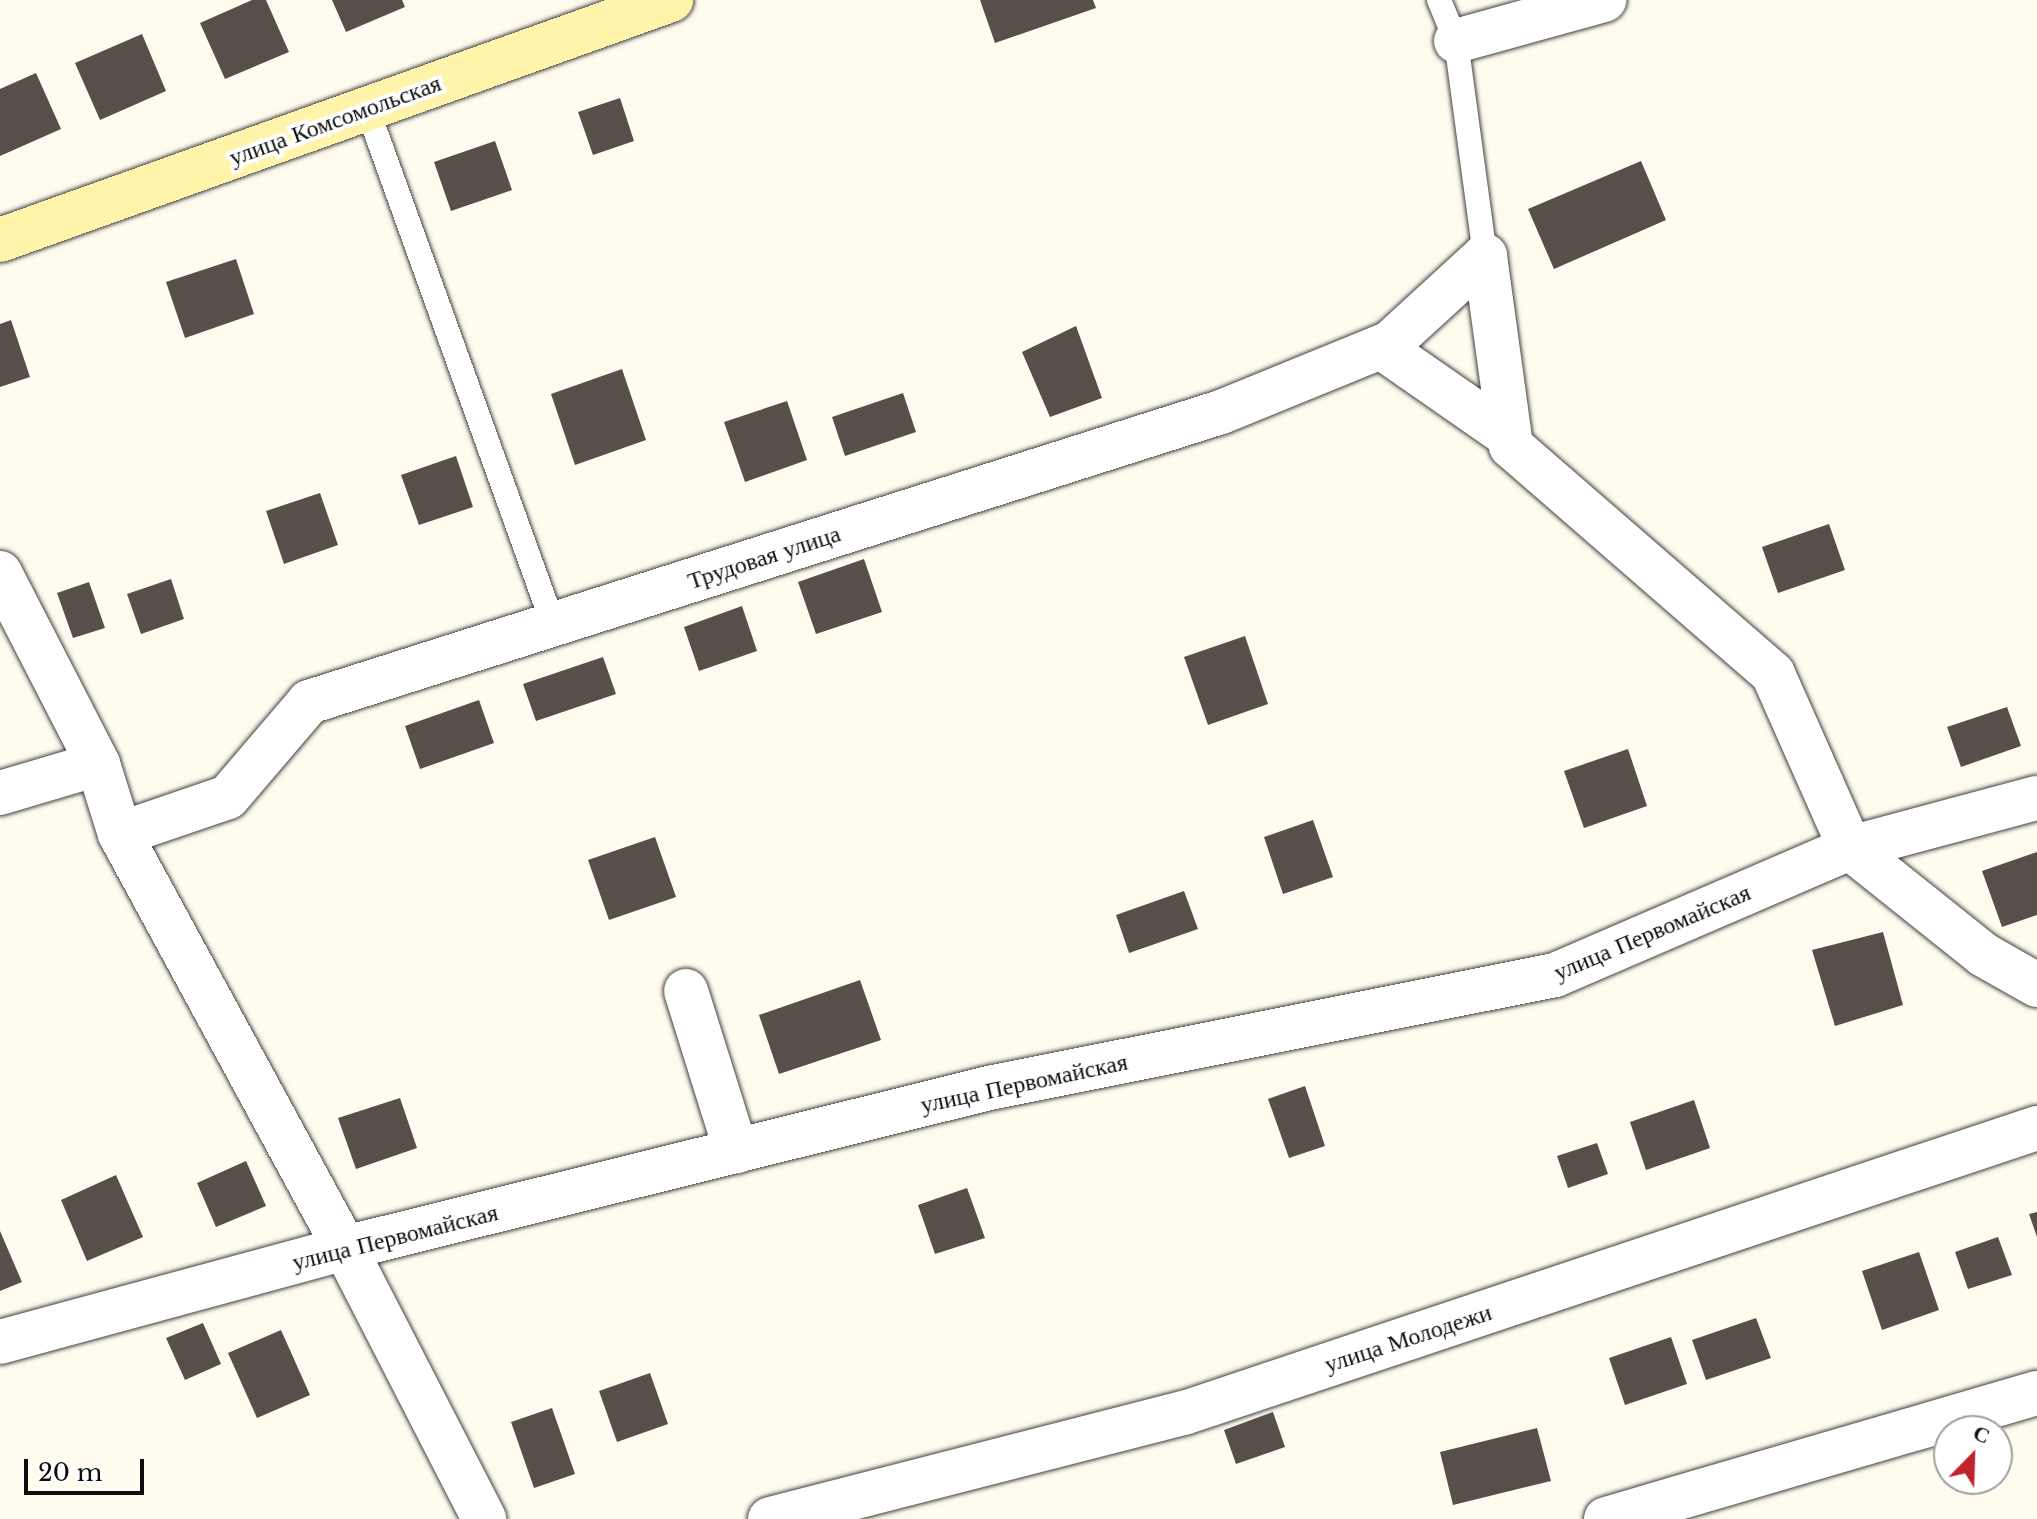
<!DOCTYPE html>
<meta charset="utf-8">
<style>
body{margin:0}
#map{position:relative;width:2037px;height:1519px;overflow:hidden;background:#fffcef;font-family:"Libre Baskerville",serif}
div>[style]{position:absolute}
.building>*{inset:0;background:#574f4a}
.roads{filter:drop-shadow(0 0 2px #414141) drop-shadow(0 0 2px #414141)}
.lane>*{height:24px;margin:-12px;padding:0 12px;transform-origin:12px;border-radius:12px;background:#fff}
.street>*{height:44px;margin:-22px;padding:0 22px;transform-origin:22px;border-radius:22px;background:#fff}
.secondary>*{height:44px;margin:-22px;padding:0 22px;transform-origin:22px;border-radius:22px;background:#fff4aa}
span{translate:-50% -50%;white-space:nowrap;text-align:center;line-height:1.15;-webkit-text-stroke:8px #fff;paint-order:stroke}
.street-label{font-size:24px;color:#0e0e0e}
.north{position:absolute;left:1933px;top:1415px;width:80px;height:80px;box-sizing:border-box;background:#fff;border:2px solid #9f9f9f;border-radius:50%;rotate:23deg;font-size:22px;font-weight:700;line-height:32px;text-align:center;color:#0e0e0e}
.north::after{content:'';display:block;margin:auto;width:28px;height:36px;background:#c1232d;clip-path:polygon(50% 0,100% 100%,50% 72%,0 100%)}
.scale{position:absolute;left:24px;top:1459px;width:120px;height:36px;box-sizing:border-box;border:4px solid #0e0e0e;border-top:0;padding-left:10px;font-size:24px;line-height:28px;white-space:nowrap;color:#0e0e0e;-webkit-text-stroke:6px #fff;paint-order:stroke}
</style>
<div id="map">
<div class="building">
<i style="clip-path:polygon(252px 0,266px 0,289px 52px,225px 79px,200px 23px)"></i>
<i style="clip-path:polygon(332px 0,402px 0,405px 7px,346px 32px)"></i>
<i style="clip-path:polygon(980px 0,1093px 0,1096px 8px,995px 43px)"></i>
<i style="clip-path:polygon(142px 34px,166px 91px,100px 120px,75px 63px)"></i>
<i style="clip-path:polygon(36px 73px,61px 129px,0 156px,0 89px)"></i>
<i style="clip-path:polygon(620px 98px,634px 141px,593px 155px,578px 112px)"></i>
<i style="clip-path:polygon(495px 141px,512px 190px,451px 211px,434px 162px)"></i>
<i style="clip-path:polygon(1641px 161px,1666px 220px,1554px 269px,1528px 209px)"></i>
<i style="clip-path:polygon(236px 259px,254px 314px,185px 338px,166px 282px)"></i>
<i style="clip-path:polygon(11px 320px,30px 377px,0 387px,0 324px)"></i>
<i style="clip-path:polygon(1076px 326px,1102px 398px,1050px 417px,1022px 352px)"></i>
<i style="clip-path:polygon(622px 369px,646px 440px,575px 465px,551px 394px)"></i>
<i style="clip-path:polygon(903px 393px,916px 432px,845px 456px,832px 417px)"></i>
<i style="clip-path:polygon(787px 401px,807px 460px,745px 482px,724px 422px)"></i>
<i style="clip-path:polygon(456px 456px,473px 507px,419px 525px,401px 475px)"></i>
<i style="clip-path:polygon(320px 493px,338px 545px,284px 564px,266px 511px)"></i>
<i style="clip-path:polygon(1829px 524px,1845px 570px,1778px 593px,1762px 547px)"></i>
<i style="clip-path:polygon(864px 559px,882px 612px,816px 634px,798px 582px)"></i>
<i style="clip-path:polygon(171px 579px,184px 619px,141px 634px,127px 594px)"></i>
<i style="clip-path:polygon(89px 582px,105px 628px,73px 638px,57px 593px)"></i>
<i style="clip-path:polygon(742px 606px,757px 651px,699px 671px,684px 627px)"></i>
<i style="clip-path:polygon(1245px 636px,1268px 704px,1208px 725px,1184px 657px)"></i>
<i style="clip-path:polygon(603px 657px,616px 694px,536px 721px,523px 684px)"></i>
<i style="clip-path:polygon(479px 700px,494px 743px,420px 769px,405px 726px)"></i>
<i style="clip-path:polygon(2007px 707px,2021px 746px,1961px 767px,1947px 727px)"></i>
<i style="clip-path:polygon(1628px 749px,1647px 806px,1584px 828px,1564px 771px)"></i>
<i style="clip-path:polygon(1313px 820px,1333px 877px,1283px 894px,1264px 837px)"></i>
<i style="clip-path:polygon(655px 837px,676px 897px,609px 920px,588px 860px)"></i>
<i style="clip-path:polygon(2037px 852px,2037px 915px,2002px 927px,1982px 871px)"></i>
<i style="clip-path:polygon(1184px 891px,1198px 929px,1129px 953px,1116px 915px)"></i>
<i style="clip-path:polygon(1883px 932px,1903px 1005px,1835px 1026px,1812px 950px)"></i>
<i style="clip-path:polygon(860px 980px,881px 1040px,779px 1074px,759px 1015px)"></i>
<i style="clip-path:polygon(1305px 1086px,1325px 1146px,1289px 1158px,1268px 1099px)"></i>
<i style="clip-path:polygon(400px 1098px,417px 1148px,356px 1169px,338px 1118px)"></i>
<i style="clip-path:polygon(1694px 1100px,1710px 1148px,1646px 1170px,1630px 1122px)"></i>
<i style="clip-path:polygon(1597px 1143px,1608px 1174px,1568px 1188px,1557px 1156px)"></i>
<i style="clip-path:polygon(246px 1161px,266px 1206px,216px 1227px,197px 1183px)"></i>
<i style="clip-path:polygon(116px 1175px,143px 1237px,87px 1261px,61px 1200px)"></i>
<i style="clip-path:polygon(967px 1188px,985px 1238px,935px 1254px,918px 1205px)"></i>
<i style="clip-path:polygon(2037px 1212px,2037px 1237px,2029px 1214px)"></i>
<i style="clip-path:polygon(0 1231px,22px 1282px,0 1291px)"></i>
<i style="clip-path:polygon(1998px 1237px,2012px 1275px,1968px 1289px,1955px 1252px)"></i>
<i style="clip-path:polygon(1919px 1252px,1939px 1310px,1882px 1330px,1862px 1271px)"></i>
<i style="clip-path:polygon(1756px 1318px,1771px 1358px,1706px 1380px,1692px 1340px)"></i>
<i style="clip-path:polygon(203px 1323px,221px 1364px,185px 1380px,166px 1338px)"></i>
<i style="clip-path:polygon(281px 1330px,310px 1395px,257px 1418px,228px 1353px)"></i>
<i style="clip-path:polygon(1671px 1337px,1687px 1384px,1625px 1405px,1609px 1358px)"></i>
<i style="clip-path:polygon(650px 1373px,668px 1424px,617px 1442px,599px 1391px)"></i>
<i style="clip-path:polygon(552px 1408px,575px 1474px,534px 1488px,511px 1422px)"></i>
<i style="clip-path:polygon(1273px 1412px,1285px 1447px,1236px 1464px,1224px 1430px)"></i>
<i style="clip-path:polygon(1537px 1428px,1551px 1481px,1453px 1505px,1440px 1452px)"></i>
</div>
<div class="roads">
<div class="lane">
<i style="left:1439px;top:0;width:44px;rotate:67.5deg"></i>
<i style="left:1456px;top:41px;width:217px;rotate:82.3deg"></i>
<i style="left:367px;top:108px;width:548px;rotate:70.18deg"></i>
</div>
<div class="street">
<i style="left:1456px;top:41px;width:154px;rotate:-15.5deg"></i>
<i style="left:1485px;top:256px;width:192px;rotate:82.2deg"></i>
<i style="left:1511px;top:446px;width:347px;rotate:41deg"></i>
<i style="left:1773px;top:674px;width:190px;rotate:66.1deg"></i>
<i style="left:1850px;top:848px;width:171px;rotate:38.6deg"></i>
<i style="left:1984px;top:955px;width:61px;rotate:29.5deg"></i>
<i style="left:1381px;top:347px;width:156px;rotate:34.8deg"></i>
<i style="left:0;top:573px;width:215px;rotate:62.8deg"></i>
<i style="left:98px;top:764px;width:73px;rotate:72.6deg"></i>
<i style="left:120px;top:834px;width:471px;rotate:61.5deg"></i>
<i style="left:345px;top:1248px;width:305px;rotate:62.8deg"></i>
<i style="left:0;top:793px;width:102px;rotate:-16.5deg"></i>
<i style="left:120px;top:834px;width:114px;rotate:-18.9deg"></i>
<i style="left:228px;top:797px;width:125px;rotate:-49.5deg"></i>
<i style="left:309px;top:702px;width:957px;rotate:-17.64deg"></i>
<i style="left:1221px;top:412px;width:183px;rotate:-22.2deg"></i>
<i style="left:1390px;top:343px;width:129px;rotate:-42.5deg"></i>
<i style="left:686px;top:991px;width:168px;rotate:72.6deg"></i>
<i style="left:0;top:1342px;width:358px;rotate:-15.2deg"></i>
<i style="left:345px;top:1248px;width:664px;rotate:-13.95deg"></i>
<i style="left:989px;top:1088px;width:577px;rotate:-11.29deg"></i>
<i style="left:1555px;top:975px;width:321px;rotate:-23.3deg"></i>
<i style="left:1850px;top:848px;width:194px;rotate:-15deg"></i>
<i style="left:770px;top:1519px;width:427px;rotate:-14.4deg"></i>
<i style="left:1184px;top:1413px;width:899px;rotate:-18.48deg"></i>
<i style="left:1606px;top:1519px;width:449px;rotate:-16.3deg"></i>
</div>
<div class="secondary">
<i style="left:0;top:240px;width:713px;rotate:-19.68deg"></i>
</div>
</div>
<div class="street-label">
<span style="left:335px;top:120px;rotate:-20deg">улица Комсомольская</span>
<span style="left:764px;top:557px;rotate:-18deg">Трудовая улица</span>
<span style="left:1652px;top:932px;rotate:-23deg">улица Первомайская</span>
<span style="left:1024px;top:1083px;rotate:-12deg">улица Первомайская</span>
<span style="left:395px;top:1237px;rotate:-14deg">улица Первомайская</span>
<span style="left:1408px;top:1338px;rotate:-18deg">улица Молодежи</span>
</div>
<div class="north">С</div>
<div class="scale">20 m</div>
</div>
